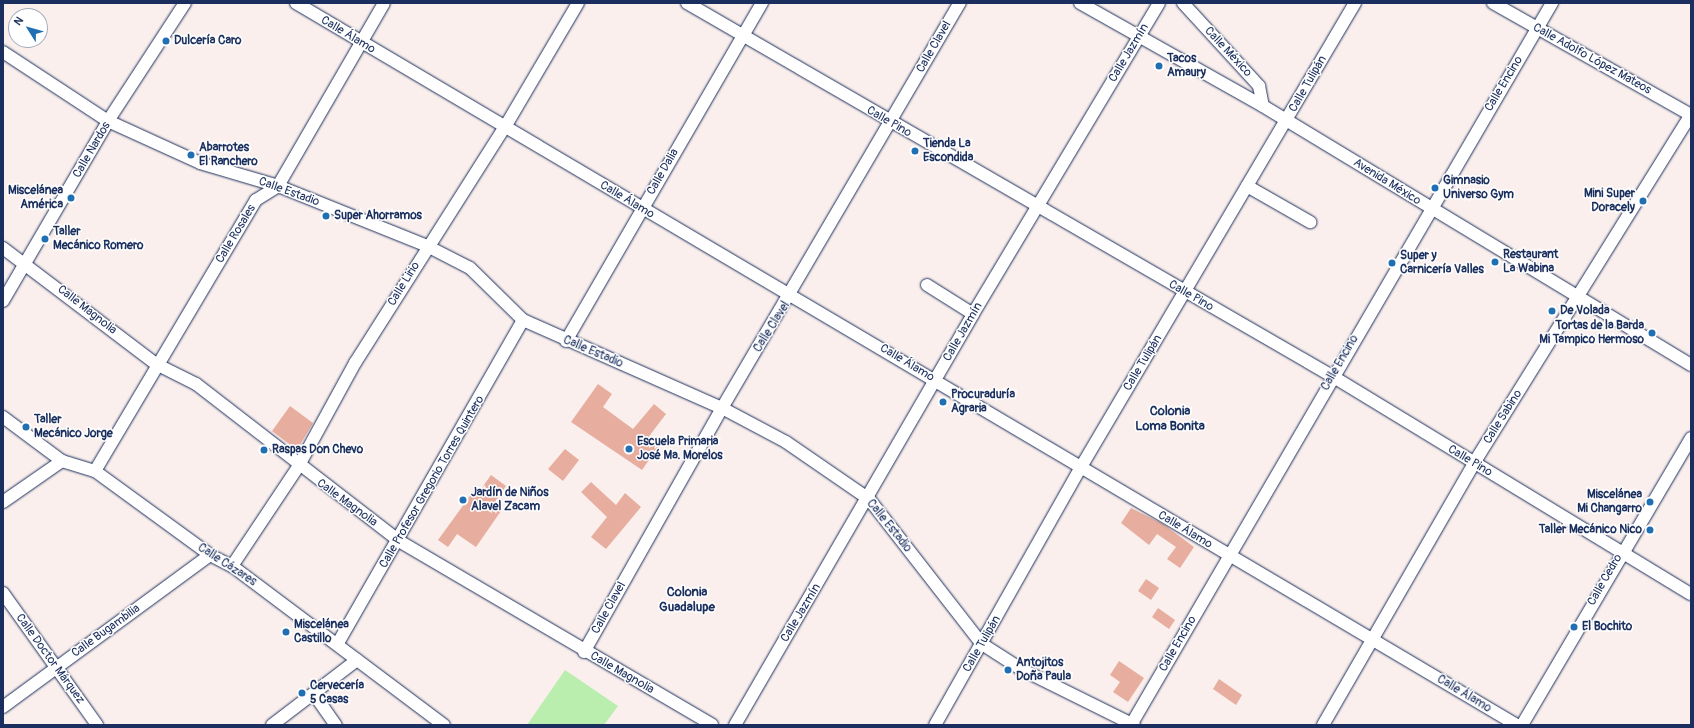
<!DOCTYPE html>
<meta charset="utf-8">
<style>
body{margin:0}
#map{position:relative;width:1694px;height:728px;overflow:hidden;background:#faefec;font-family:Pangolin,sans-serif}
div>[style]{position:absolute}
.green>*{inset:0;background:#b9eeaf}
.building>*{inset:0;background:#e7ae9f}
.roads{filter:drop-shadow(0 0 1px #1b2f5e) drop-shadow(0 0 1px #1b2f5e)}
.minor>*{height:12px;margin:-6px;padding:0 6px;transform-origin:6px;border-radius:6px;background:#fff}
.dots>*{width:11px;height:11px;translate:-50% -50%;box-sizing:border-box;border:2px solid #fff;border-radius:50%}
span{translate:-50% -50%;white-space:nowrap;text-align:center;line-height:1.15;-webkit-text-stroke:3px #fff;paint-order:stroke}
.street-label{font-size:12px;color:#1b2f5e}
.poi-label{font-size:12px;color:#1b2f5e;font-weight:700}
.left{translate:0 -50%;text-align:left}
.right{translate:-100% -50%;text-align:right}
.neighbourhood-label{font-size:13px;color:#1b2f5e;font-weight:700}
.frame{position:absolute;inset:0;border:4px solid #1b2f5e;pointer-events:none}
.north{position:absolute;left:8px;top:8px;width:40px;height:40px;box-sizing:border-box;background:#fff;border:1px solid #a4acbf;border-radius:50%;rotate:307deg;font-size:11px;font-weight:700;line-height:16px;text-align:center;color:#1b2f5e}
.north::after{content:'';display:block;margin:auto;width:14px;height:18px;background:#1f6fb2;clip-path:polygon(50% 0,100% 100%,50% 72%,0 100%)}
</style>
<div id="map">
<div class="green">
<i style="clip-path:polygon(565px 670px,618px 706px,604px 725px,527px 725px)"></i>
</div>
<div class="building">
<i style="clip-path:polygon(598px 384px,612px 394px,603px 407px,633px 429px,654px 404px,666px 414px,647px 439px,658px 447px,642px 470px,571px 422px)"></i>
<i style="clip-path:polygon(290px 406px,313px 423px,297px 450px,272px 431px)"></i>
<i style="clip-path:polygon(565px 449px,579px 460px,563px 481px,548px 469px)"></i>
<i style="clip-path:polygon(491px 475px,506px 486px,493px 505px,501px 511px,476px 547px,457px 534px,448px 547px,438px 540px,475px 489px,479px 492px)"></i>
<i style="clip-path:polygon(591px 482px,616px 505px,625px 493px,641px 507px,606px 549px,591px 537px,607px 517px,581px 492px)"></i>
<i style="clip-path:polygon(1131px 508px,1163px 524px,1194px 547px,1180px 568px,1167px 559px,1176px 547px,1157px 534px,1149px 545px,1121px 523px)"></i>
<i style="clip-path:polygon(1146px 579px,1159px 588px,1151px 600px,1138px 591px)"></i>
<i style="clip-path:polygon(1158px 608px,1175px 620px,1169px 629px,1152px 617px)"></i>
<i style="clip-path:polygon(1119px 661px,1144px 678px,1128px 702px,1113px 692px,1120px 682px,1110px 675px)"></i>
<i style="clip-path:polygon(1219px 679px,1242px 695px,1236px 705px,1213px 689px)"></i>
</div>
<div class="roads">
<div class="minor">
<i style="left:296px;top:3px;width:1418px;rotate:30.6deg"></i>
<i style="left:687px;top:3px;width:745px;rotate:30.04deg"></i>
<i style="left:1332px;top:376px;width:420px;rotate:31.3deg"></i>
<i style="left:1080px;top:3px;width:210px;rotate:29.4deg"></i>
<i style="left:1263px;top:106px;width:500px;rotate:31.18deg"></i>
<i style="left:1183px;top:3px;width:113px;rotate:47.5deg"></i>
<i style="left:1259px;top:86px;width:20px;rotate:79deg"></i>
<i style="left:1493px;top:3px;width:227px;rotate:29.5deg"></i>
<i style="left:3px;top:52px;width:126px;rotate:33.3deg"></i>
<i style="left:108px;top:121px;width:101px;rotate:24.5deg"></i>
<i style="left:200px;top:163px;width:81px;rotate:16.4deg"></i>
<i style="left:278px;top:186px;width:161px;rotate:21.9deg"></i>
<i style="left:427px;top:246px;width:48px;rotate:27.1deg"></i>
<i style="left:470px;top:268px;width:74px;rotate:44.5deg"></i>
<i style="left:523px;top:320px;width:218px;rotate:23.9deg"></i>
<i style="left:722px;top:408px;width:72px;rotate:28deg"></i>
<i style="left:786px;top:442px;width:101px;rotate:34.5deg"></i>
<i style="left:869px;top:499px;width:184px;rotate:52.1deg"></i>
<i style="left:982px;top:644px;width:46px;rotate:32.7deg"></i>
<i style="left:1021px;top:669px;width:126px;rotate:26.4deg"></i>
<i style="left:1247px;top:186px;width:73px;rotate:29.7deg"></i>
<i style="left:3px;top:248px;width:192px;rotate:37.2deg"></i>
<i style="left:156px;top:364px;width:45px;rotate:26.6deg"></i>
<i style="left:196px;top:384px;width:257px;rotate:37.7deg"></i>
<i style="left:399px;top:541px;width:363px;rotate:30.4deg"></i>
<i style="left:927px;top:285px;width:54px;rotate:32.2deg"></i>
<i style="left:3px;top:301px;width:208px;rotate:-59.7deg"></i>
<i style="left:108px;top:121px;width:141px;rotate:-56.9deg"></i>
<i style="left:566px;top:341px;width:391px;rotate:-59.9deg"></i>
<i style="left:3px;top:417px;width:74px;rotate:36.7deg"></i>
<i style="left:62px;top:461px;width:34px;rotate:17deg"></i>
<i style="left:95px;top:471px;width:142px;rotate:36.1deg"></i>
<i style="left:210px;top:555px;width:25px;rotate:27deg"></i>
<i style="left:232px;top:566px;width:265px;rotate:36.9deg"></i>
<i style="left:95px;top:471px;width:315px;rotate:-59.3deg"></i>
<i style="left:256px;top:200px;width:26px;rotate:-32deg"></i>
<i style="left:278px;top:186px;width:211px;rotate:-59.9deg"></i>
<i style="left:3px;top:502px;width:72px;rotate:-34.8deg"></i>
<i style="left:232px;top:566px;width:119px;rotate:-56.3deg"></i>
<i style="left:298px;top:467px;width:119px;rotate:-61.3deg"></i>
<i style="left:355px;top:363px;width:280px;rotate:-57.6deg"></i>
<i style="left:505px;top:127px;width:144px;rotate:-59.5deg"></i>
<i style="left:3px;top:593px;width:162px;rotate:54.5deg"></i>
<i style="left:338px;top:643px;width:372px;rotate:-60.2deg"></i>
<i style="left:584px;top:652px;width:280px;rotate:-60.5deg"></i>
<i style="left:722px;top:408px;width:470px;rotate:-59.6deg"></i>
<i style="left:314px;top:694px;width:38px;rotate:55deg"></i>
<i style="left:3px;top:707px;width:257px;rotate:-36.3deg"></i>
<i style="left:272px;top:725px;width:107px;rotate:-37.4deg"></i>
<i style="left:735px;top:725px;width:475px;rotate:-59.9deg"></i>
<i style="left:973px;top:314px;width:362px;rotate:-59.1deg"></i>
<i style="left:935px;top:725px;width:296px;rotate:-60.5deg"></i>
<i style="left:1081px;top:467px;width:539px;rotate:-59.44deg"></i>
<i style="left:1131px;top:725px;width:836px;rotate:-59.75deg"></i>
<i style="left:1323px;top:725px;width:302px;rotate:-60deg"></i>
<i style="left:1474px;top:463px;width:410px;rotate:-58.1deg"></i>
<i style="left:1522px;top:725px;width:333px;rotate:-59.5deg"></i>
</div>
</div>
<div class="dots">
<i style="left:166px;top:41px;background:#1f6fb2"></i>
<i style="left:1159px;top:66px;background:#1f6fb2"></i>
<i style="left:915px;top:151px;background:#1f6fb2"></i>
<i style="left:191px;top:155px;background:#1f6fb2"></i>
<i style="left:1435px;top:188px;background:#1f6fb2"></i>
<i style="left:71px;top:198px;background:#1f6fb2"></i>
<i style="left:1643px;top:201px;background:#1f6fb2"></i>
<i style="left:326px;top:216px;background:#1f6fb2"></i>
<i style="left:45px;top:239px;background:#1f6fb2"></i>
<i style="left:1495px;top:262px;background:#1f6fb2"></i>
<i style="left:1392px;top:263px;background:#1f6fb2"></i>
<i style="left:1552px;top:311px;background:#1f6fb2"></i>
<i style="left:1652px;top:333px;background:#1f6fb2"></i>
<i style="left:943px;top:402px;background:#1f6fb2"></i>
<i style="left:26px;top:427px;background:#1f6fb2"></i>
<i style="left:629px;top:449px;background:#1f6fb2"></i>
<i style="left:264px;top:450px;background:#1f6fb2"></i>
<i style="left:463px;top:500px;background:#1f6fb2"></i>
<i style="left:1650px;top:502px;background:#1f6fb2"></i>
<i style="left:1650px;top:530px;background:#1f6fb2"></i>
<i style="left:1574px;top:627px;background:#1f6fb2"></i>
<i style="left:286px;top:632px;background:#1f6fb2"></i>
<i style="left:1008px;top:670px;background:#1f6fb2"></i>
<i style="left:302px;top:693px;background:#1f6fb2"></i>
</div>
<div class="street-label">
<span style="left:348px;top:35px;rotate:31deg">Calle Álamo</span>
<span style="left:934px;top:47px;rotate:-60deg">Calle Clavel</span>
<span style="left:1228px;top:52px;rotate:47deg">Calle México</span>
<span style="left:1129px;top:53px;rotate:-59deg">Calle Jazmín</span>
<span style="left:1592px;top:59px;rotate:29deg">Calle Adolfo López Mateos</span>
<span style="left:1308px;top:84px;rotate:-60deg">Calle Tulipán</span>
<span style="left:1504px;top:84px;rotate:-59deg">Calle Encino</span>
<span style="left:889px;top:122px;rotate:30deg">Calle Pino</span>
<span style="left:92px;top:150px;rotate:-60deg">Calle Nardos</span>
<span style="left:663px;top:172px;rotate:-60deg">Calle Dalia</span>
<span style="left:1387px;top:182px;rotate:32deg">Avenida México</span>
<span style="left:289px;top:192px;rotate:20deg">Calle Estadio</span>
<span style="left:627px;top:200px;rotate:31deg">Calle Álamo</span>
<span style="left:236px;top:234px;rotate:-59deg">Calle Rosales</span>
<span style="left:404px;top:284px;rotate:-58deg">Calle Lirio</span>
<span style="left:1191px;top:296px;rotate:30deg">Calle Pino</span>
<span style="left:87px;top:310px;rotate:38deg">Calle Magnolia</span>
<span style="left:772px;top:327px;rotate:-58deg">Calle Clavel</span>
<span style="left:963px;top:332px;rotate:-60deg">Calle Jazmín</span>
<span style="left:593px;top:352px;rotate:23deg">Calle Estadio</span>
<span style="left:907px;top:363px;rotate:31deg">Calle Álamo</span>
<span style="left:1143px;top:363px;rotate:-59deg">Calle Tulipán</span>
<span style="left:1340px;top:363px;rotate:-60deg">Calle Encino</span>
<span style="left:1503px;top:417px;rotate:-58deg">Calle Sabino</span>
<span style="left:1470px;top:461px;rotate:31deg">Calle Pino</span>
<span style="left:432px;top:482px;rotate:-60deg">Calle Profesor Gregorio Torres Quintero</span>
<span style="left:347px;top:503px;rotate:36deg">Calle Magnolia</span>
<span style="left:889px;top:526px;rotate:51deg">Calle Estadio</span>
<span style="left:1185px;top:530px;rotate:31deg">Calle Álamo</span>
<span style="left:227px;top:565px;rotate:33deg">Calle Cázares</span>
<span style="left:1605px;top:580px;rotate:-60deg">Calle Cedro</span>
<span style="left:609px;top:608px;rotate:-61deg">Calle Clavel</span>
<span style="left:801px;top:613px;rotate:-59deg">Calle Jazmín</span>
<span style="left:106px;top:631px;rotate:-36deg">Calle Bugambilia</span>
<span style="left:982px;top:644px;rotate:-60deg">Calle Tulipán</span>
<span style="left:1178px;top:644px;rotate:-60deg">Calle Encino</span>
<span style="left:50px;top:659px;rotate:54deg">Calle Doctor Márquez</span>
<span style="left:622px;top:673px;rotate:30deg">Calle Magnolia</span>
<span style="left:1464px;top:694px;rotate:31deg">Calle Álamo</span>
</div>
<div class="poi-label">
<span class="left" style="left:174px;top:41px">Dulcería Caro</span>
<span class="left" style="left:1167px;top:66px">Tacos<br>Amaury</span>
<span class="left" style="left:923px;top:151px">Tienda La<br>Escondida</span>
<span class="left" style="left:199px;top:155px">Abarrotes<br>El Ranchero</span>
<span class="left" style="left:1443px;top:188px">Gimnasio<br>Universo Gym</span>
<span class="right" style="left:63px;top:198px">Miscelánea<br>América</span>
<span class="right" style="left:1635px;top:201px">Mini Super<br>Doracely</span>
<span class="left" style="left:334px;top:216px">Super Ahorramos</span>
<span class="left" style="left:53px;top:239px">Taller<br>Mecánico Romero</span>
<span class="left" style="left:1503px;top:262px">Restaurant<br>La Wabina</span>
<span class="left" style="left:1400px;top:263px">Super y<br>Carnicería Valles</span>
<span class="left" style="left:1560px;top:311px">De Volada</span>
<span class="right" style="left:1644px;top:333px">Tortas de la Barda<br>Mi Tampico Hermoso</span>
<span class="left" style="left:951px;top:402px">Procuraduría<br>Agraria</span>
<span class="left" style="left:34px;top:427px">Taller<br>Mecánico Jorge</span>
<span class="left" style="left:637px;top:449px">Escuela Primaria<br>José Ma. Morelos</span>
<span class="left" style="left:272px;top:450px">Raspas Don Chevo</span>
<span class="left" style="left:471px;top:500px">Jardín de Niños<br>Alavel Zacam</span>
<span class="right" style="left:1642px;top:502px">Miscelánea<br>Mi Changarro</span>
<span class="right" style="left:1642px;top:530px">Taller Mecánico Nico</span>
<span class="left" style="left:294px;top:632px">Miscelánea<br>Castillo</span>
<span class="left" style="left:1582px;top:627px">El Bochito</span>
<span class="left" style="left:1016px;top:670px">Antojitos<br>Doña Paula</span>
<span class="left" style="left:310px;top:693px">Cervecería<br>5 Casas</span>
</div>
<div class="neighbourhood-label">
<span style="left:1170px;top:419px">Colonia<br>Loma Bonita</span>
<span style="left:687px;top:600px">Colonia<br>Guadalupe</span>
</div>
<div class="frame"></div>
<div class="north">N</div>
</div>
